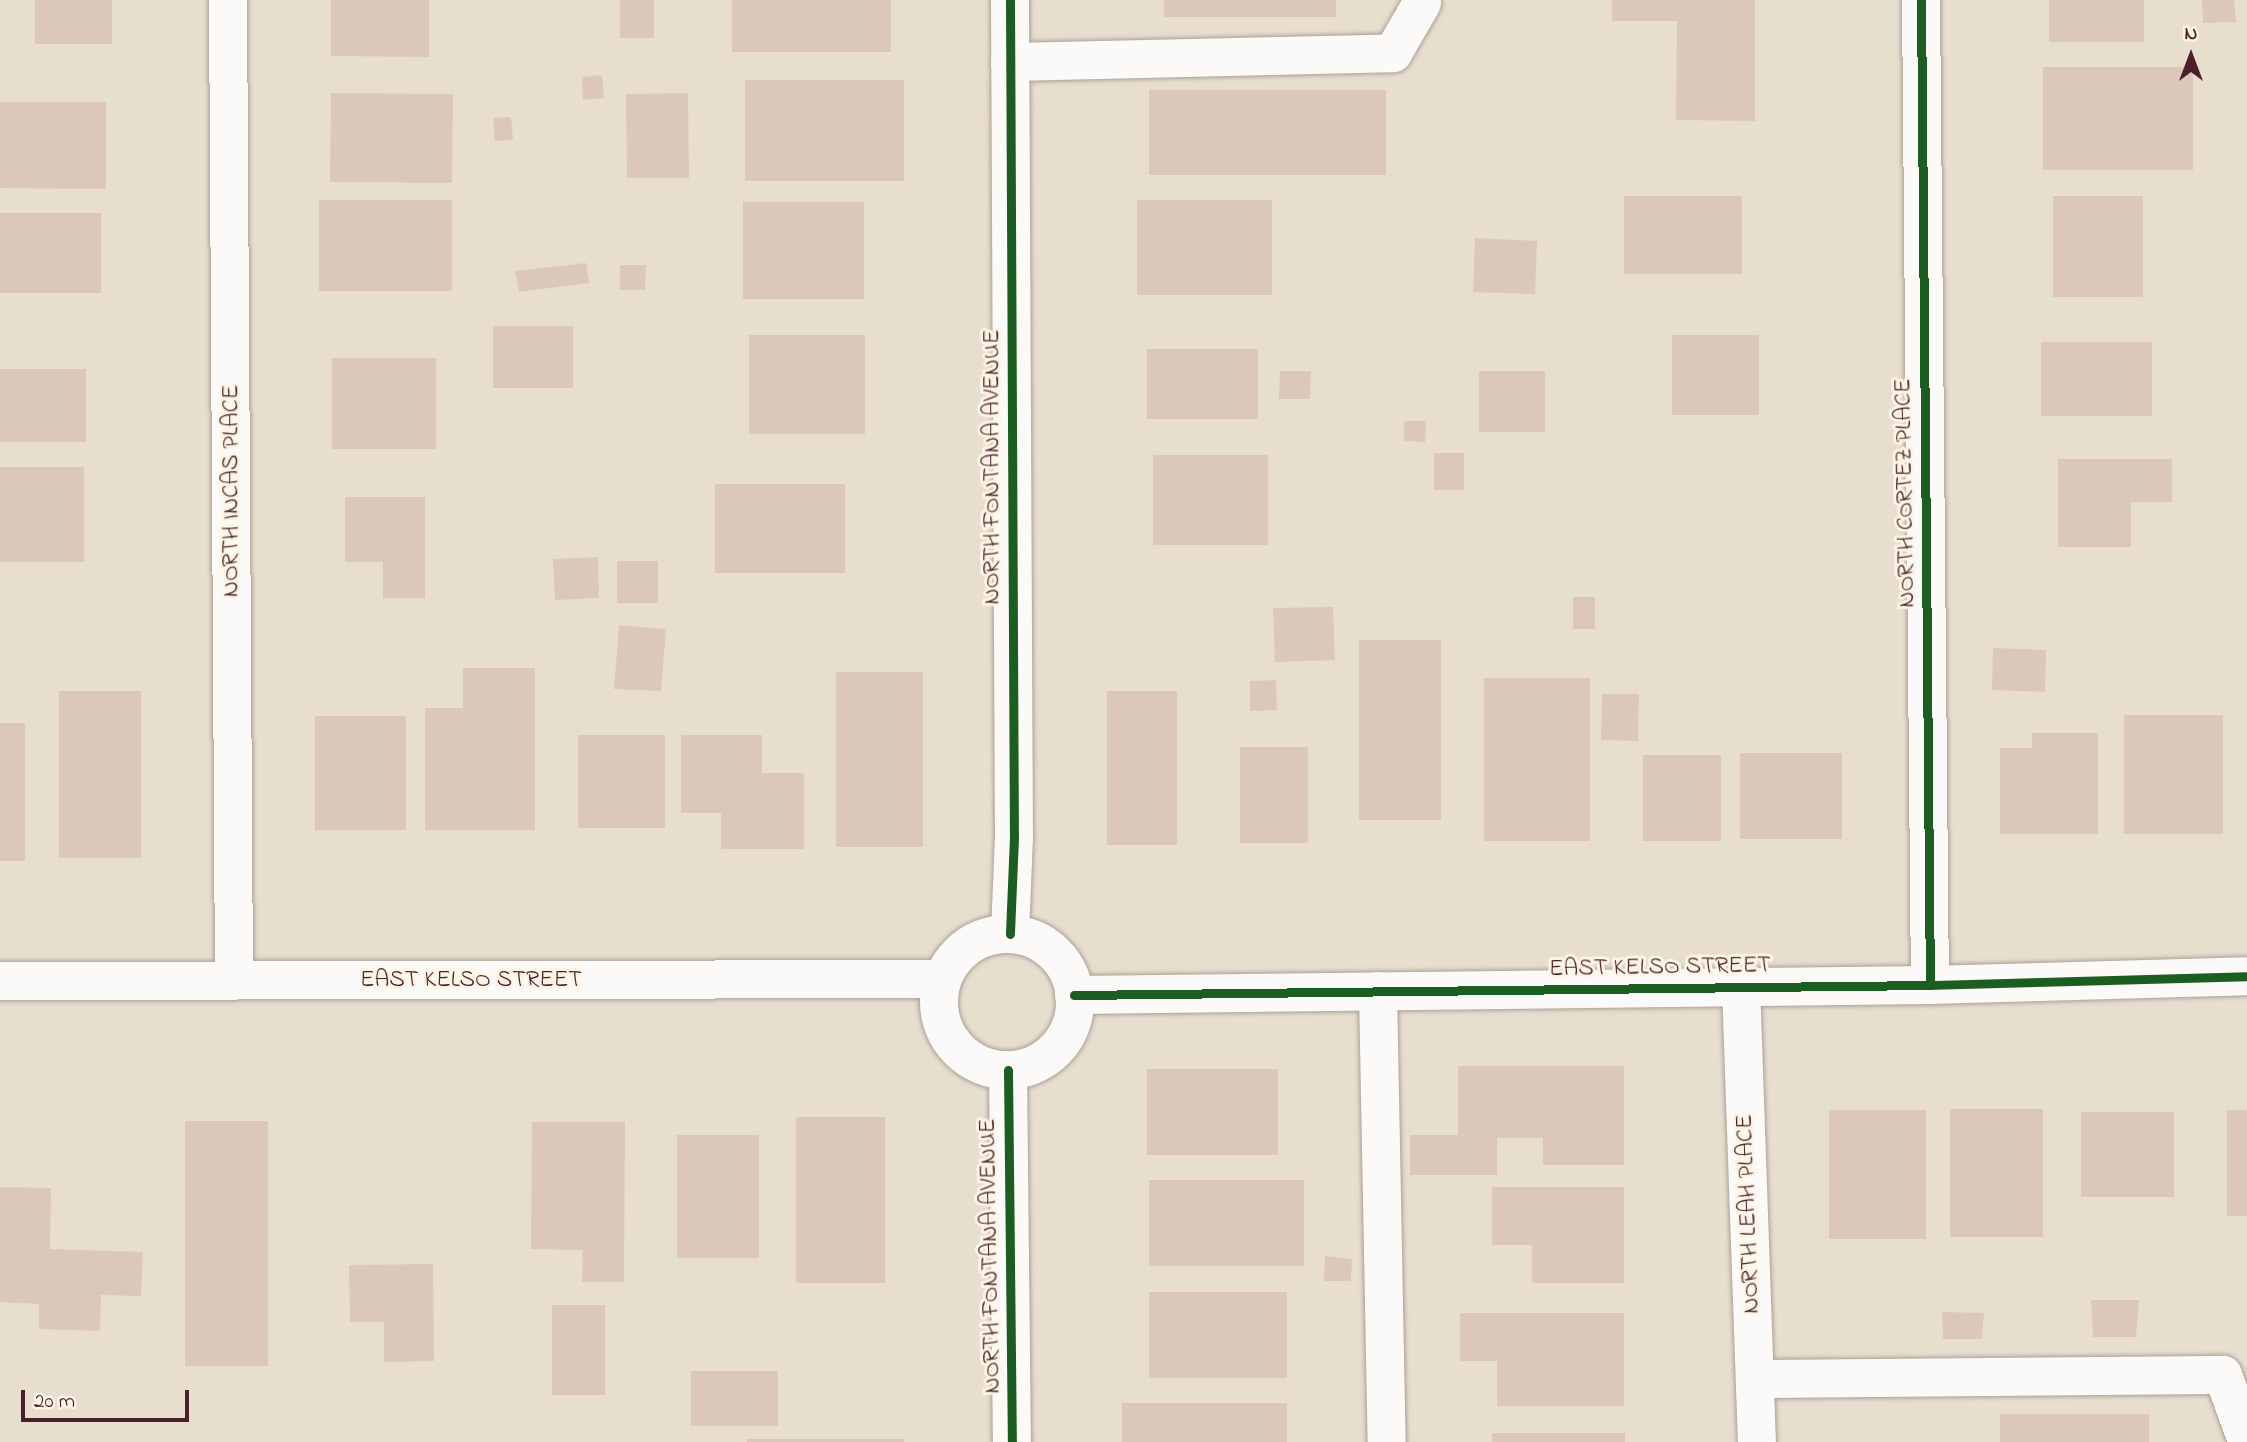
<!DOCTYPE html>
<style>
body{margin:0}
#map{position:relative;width:2247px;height:1442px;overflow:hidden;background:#e8dece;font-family:"Indie Flower",sans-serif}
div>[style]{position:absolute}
.building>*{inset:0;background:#dcc8ba}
.roads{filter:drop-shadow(0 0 2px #aba098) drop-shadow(0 0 2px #aba098)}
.minor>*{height:38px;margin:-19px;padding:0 19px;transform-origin:19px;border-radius:19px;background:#fcfaf8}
.minor>.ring{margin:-19px;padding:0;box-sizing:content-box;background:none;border:38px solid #fcfaf8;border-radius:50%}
.cycleway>*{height:9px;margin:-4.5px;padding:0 4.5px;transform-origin:4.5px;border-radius:4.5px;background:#1b5e20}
span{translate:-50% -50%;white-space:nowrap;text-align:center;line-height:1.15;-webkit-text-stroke:6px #fcf5e5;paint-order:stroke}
.street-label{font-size:24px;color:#4a1f2b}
.north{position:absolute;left:2156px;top:21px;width:70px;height:70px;-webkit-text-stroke:5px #fcf5e5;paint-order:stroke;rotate:0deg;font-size:19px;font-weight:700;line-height:28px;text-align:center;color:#4a1f2b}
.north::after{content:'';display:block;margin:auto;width:24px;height:32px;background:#4a1f2b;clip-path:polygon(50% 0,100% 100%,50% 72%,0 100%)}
.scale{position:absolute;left:21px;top:1390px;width:168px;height:32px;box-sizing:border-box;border:4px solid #4a1f2b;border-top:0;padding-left:9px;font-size:21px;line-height:24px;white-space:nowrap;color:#4a1f2b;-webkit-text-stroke:5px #fcf5e5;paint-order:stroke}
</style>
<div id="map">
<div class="building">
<i style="clip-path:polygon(35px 0,112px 0,112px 44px,35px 44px)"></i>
<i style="clip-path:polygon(331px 0,429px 0,429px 57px,331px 56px)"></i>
<i style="clip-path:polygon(620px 0,654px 0,654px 38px,620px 38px)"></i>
<i style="clip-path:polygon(732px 0,891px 0,891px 52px,732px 52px)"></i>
<i style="clip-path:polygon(1164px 0,1336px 0,1336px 17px,1164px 17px)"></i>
<i style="clip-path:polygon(1612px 0,1755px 0,1755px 121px,1676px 120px,1677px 21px,1612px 21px)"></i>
<i style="clip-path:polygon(2049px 0,2144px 0,2144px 42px,2049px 42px)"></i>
<i style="clip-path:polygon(2202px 0,2234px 0,2236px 22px,2203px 23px)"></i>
<i style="clip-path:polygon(2043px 67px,2193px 67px,2193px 170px,2043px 170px)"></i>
<i style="clip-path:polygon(602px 75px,604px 98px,583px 100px,582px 77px)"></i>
<i style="clip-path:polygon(745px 80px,904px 80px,904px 181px,745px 181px)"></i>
<i style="clip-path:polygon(1149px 90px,1386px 90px,1386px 175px,1149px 175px)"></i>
<i style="clip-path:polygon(331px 93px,453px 94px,452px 183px,330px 182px)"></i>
<i style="clip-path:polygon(688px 93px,689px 178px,627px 178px,626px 94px)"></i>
<i style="clip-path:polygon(0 102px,106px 102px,106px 189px,0 188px)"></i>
<i style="clip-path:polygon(511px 117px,513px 140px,495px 141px,493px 118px)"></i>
<i style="clip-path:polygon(1624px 196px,1742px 196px,1742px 274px,1624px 274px)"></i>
<i style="clip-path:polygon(2053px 196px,2143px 196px,2143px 297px,2053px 297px)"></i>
<i style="clip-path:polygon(319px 200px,452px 200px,452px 291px,319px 291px)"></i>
<i style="clip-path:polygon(1137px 200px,1272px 200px,1272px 295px,1137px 295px)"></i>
<i style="clip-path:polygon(743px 202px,864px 202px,864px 299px,743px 299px)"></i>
<i style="clip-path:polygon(0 213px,101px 213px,101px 293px,0 293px)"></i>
<i style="clip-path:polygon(1475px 238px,1537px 241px,1535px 294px,1473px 292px)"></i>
<i style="clip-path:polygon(586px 263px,589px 283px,519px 292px,515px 271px)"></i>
<i style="clip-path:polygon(620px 265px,646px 265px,645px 290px,620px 290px)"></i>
<i style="clip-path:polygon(493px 326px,573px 326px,573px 388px,493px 388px)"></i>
<i style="clip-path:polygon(749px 335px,865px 335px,865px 434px,749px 434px)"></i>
<i style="clip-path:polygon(1672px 335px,1759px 335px,1759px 415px,1672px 415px)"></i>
<i style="clip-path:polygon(2041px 342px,2152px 342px,2152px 416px,2041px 416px)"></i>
<i style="clip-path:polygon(1147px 349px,1258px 349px,1258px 419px,1147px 419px)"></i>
<i style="clip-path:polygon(332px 358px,436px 358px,436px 449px,332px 449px)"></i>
<i style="clip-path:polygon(0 369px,86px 369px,86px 442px,0 442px)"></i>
<i style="clip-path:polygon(1280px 371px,1311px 371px,1310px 399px,1279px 399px)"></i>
<i style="clip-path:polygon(1479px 371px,1545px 371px,1545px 432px,1479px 432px)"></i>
<i style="clip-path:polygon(1404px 421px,1426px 421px,1425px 442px,1404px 441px)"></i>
<i style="clip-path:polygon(1434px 453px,1464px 453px,1464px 490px,1434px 490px)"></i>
<i style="clip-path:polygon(1153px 455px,1268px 455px,1268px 545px,1153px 545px)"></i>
<i style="clip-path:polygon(2058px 459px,2172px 459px,2172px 502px,2131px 502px,2131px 547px,2058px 547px)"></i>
<i style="clip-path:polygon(0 467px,84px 467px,84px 562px,0 562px)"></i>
<i style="clip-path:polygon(715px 484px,845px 484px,845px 573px,715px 573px)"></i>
<i style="clip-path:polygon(345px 497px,425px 497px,425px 598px,383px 598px,383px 562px,345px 562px)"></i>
<i style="clip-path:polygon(598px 557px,599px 598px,555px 600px,553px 559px)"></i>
<i style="clip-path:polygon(617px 561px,658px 561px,658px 603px,617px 603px)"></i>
<i style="clip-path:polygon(1573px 597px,1595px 597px,1595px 629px,1573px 629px)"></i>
<i style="clip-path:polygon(1333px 607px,1335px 660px,1275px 662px,1273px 608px)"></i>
<i style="clip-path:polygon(619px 625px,666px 629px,661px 691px,614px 689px)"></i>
<i style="clip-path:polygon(1359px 640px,1441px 640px,1441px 820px,1359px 820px)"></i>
<i style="clip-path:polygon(1993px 648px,2046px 650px,2045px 692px,1992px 690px)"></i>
<i style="clip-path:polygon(463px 668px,535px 668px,535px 830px,425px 830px,425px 708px,463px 708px)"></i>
<i style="clip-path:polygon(836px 672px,923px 672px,923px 847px,836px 847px)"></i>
<i style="clip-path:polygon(1484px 678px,1590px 678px,1590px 841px,1484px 841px)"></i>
<i style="clip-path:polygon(1276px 680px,1277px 710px,1250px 711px,1250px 681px)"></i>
<i style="clip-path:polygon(59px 691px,141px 691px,141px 858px,59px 858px)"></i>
<i style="clip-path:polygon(1107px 691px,1177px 691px,1177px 845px,1107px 845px)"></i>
<i style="clip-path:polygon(1602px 694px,1639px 694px,1638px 741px,1601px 740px)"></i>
<i style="clip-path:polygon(2124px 715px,2223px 715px,2223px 834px,2124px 834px)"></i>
<i style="clip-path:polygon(315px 716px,406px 716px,406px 830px,315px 830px)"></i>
<i style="clip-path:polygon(0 723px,25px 723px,25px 861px,0 861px)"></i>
<i style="clip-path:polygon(2032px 733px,2098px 733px,2098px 834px,2000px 834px,2000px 748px,2032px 748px)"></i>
<i style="clip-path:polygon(578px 735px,665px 735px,665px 828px,578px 828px)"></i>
<i style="clip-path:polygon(681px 735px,762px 735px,762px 773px,804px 773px,804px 849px,721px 849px,721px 813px,681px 813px)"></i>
<i style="clip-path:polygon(1240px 747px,1308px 747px,1308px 843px,1240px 843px)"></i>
<i style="clip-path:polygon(1740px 753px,1842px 753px,1842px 839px,1740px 839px)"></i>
<i style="clip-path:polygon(1643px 755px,1721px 755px,1721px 841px,1643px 841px)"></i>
<i style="clip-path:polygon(1458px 1066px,1624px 1066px,1624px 1165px,1543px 1165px,1543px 1138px,1497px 1138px,1497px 1175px,1410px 1175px,1410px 1135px,1458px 1135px)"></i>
<i style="clip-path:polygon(1147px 1069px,1278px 1069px,1278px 1155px,1147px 1155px)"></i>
<i style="clip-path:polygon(1950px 1109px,2043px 1109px,2043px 1237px,1950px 1237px)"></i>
<i style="clip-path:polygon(1829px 1110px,1926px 1110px,1926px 1239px,1829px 1239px)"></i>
<i style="clip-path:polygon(2227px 1110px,2247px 1110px,2247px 1216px,2227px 1216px)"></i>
<i style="clip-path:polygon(2081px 1112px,2174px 1112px,2174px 1197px,2081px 1197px)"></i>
<i style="clip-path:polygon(796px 1117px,885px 1117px,885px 1283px,796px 1283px)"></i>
<i style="clip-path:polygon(185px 1121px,268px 1121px,268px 1366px,185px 1366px)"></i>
<i style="clip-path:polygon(532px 1122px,625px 1122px,624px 1282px,582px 1282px,583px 1250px,531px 1249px)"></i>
<i style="clip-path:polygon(677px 1135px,759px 1135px,759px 1258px,677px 1258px)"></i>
<i style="clip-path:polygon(1149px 1180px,1304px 1180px,1304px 1266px,1149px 1266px)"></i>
<i style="clip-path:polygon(0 1187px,51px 1188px,50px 1249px,143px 1252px,141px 1296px,101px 1295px,100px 1331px,39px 1329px,39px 1304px,0 1302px)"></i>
<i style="clip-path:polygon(1492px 1187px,1624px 1187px,1624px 1283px,1532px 1283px,1532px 1245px,1492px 1245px)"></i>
<i style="clip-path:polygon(1325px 1256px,1352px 1259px,1351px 1281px,1324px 1281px)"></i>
<i style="clip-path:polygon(433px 1264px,434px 1361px,384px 1362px,384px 1322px,350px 1322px,349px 1265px)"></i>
<i style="clip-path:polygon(1149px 1292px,1287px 1292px,1287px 1378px,1149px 1378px)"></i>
<i style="clip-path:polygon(2091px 1300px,2139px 1300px,2136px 1337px,2093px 1337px)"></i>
<i style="clip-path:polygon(552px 1305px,605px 1305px,605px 1395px,552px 1395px)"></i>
<i style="clip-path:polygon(1942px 1312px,1984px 1313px,1982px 1339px,1943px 1339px)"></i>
<i style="clip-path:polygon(1460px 1313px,1624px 1313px,1624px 1406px,1497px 1406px,1497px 1361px,1460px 1361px)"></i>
<i style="clip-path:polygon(691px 1371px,778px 1371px,778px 1426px,691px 1426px)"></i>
<i style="clip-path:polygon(1122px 1403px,1287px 1403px,1287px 1442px,1122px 1442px)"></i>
<i style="clip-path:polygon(2000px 1414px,2149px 1414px,2149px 1442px,2000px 1442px)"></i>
<i style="clip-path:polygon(1492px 1433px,1625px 1433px,1625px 1442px,1492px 1442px)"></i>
<i style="clip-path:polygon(747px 1439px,904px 1439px,904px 1442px,747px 1442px)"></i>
</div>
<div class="roads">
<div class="minor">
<i style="left:228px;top:0;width:981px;rotate:89.65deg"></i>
<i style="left:1010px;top:0;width:837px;rotate:89.73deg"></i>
<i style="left:1014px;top:837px;width:97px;rotate:92.4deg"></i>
<i style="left:1921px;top:0;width:985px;rotate:89.48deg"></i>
<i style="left:1010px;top:62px;width:383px;rotate:-1.3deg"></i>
<i style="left:1393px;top:53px;width:58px;rotate:-59.9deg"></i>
<i class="ring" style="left:939px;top:934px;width:98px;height:98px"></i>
<i style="left:0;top:981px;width:942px;rotate:-0.12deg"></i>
<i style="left:1741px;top:986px;width:456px;rotate:88deg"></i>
<i style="left:1378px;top:991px;width:451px;rotate:88.9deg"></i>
<i style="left:1074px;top:995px;width:856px;rotate:-0.67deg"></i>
<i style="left:1930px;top:985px;width:317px;rotate:-1.6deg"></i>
<i style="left:1008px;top:1070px;width:372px;rotate:89.4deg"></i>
<i style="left:1755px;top:1379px;width:468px;rotate:-0.5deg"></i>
<i style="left:2223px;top:1375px;width:70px;rotate:70deg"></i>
</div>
</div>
<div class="cycleway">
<i style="left:1010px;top:0;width:837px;rotate:89.73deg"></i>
<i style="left:1014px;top:837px;width:97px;rotate:92.4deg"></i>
<i style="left:1921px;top:0;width:985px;rotate:89.48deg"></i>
<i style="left:1074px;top:995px;width:856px;rotate:-0.67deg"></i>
<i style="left:1930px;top:985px;width:317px;rotate:-1.6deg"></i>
<i style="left:1008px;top:1070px;width:372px;rotate:89.4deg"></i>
</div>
<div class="street-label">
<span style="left:993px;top:467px;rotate:-90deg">NORTH FONTANA AVENUE</span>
<span style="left:232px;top:491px;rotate:-90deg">NORTH INCAS PLACE</span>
<span style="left:1906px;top:493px;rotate:-91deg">NORTH CORTEZ PLACE</span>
<span style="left:1660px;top:968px;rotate:-1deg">EAST KELSO STREET</span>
<span style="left:471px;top:981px">EAST KELSO STREET</span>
<span style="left:1749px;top:1214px;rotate:-92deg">NORTH LEAH PLACE</span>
<span style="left:991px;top:1256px;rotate:-91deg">NORTH FONTANA AVENUE</span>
</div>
<div class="north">N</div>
<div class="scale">20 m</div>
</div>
